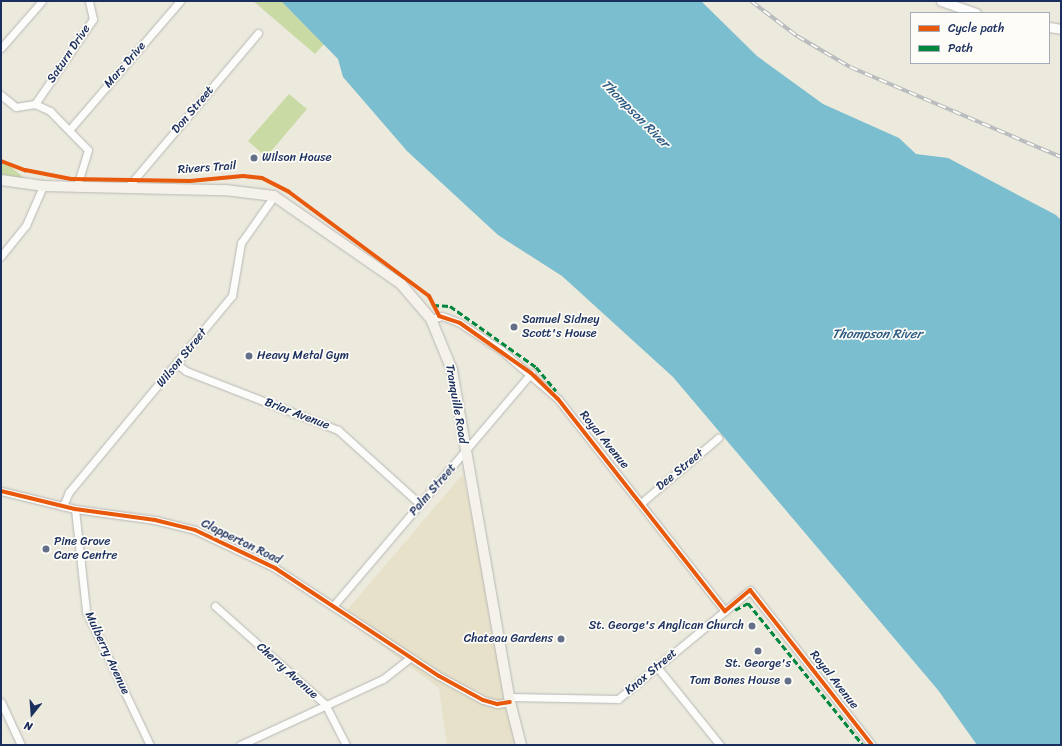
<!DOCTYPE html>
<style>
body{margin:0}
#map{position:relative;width:1062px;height:746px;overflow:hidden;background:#ece9dd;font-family:Sriracha,sans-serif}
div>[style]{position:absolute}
.built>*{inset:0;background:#e7e1ca}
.green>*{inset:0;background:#cadaa4}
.water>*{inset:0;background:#7bbed0}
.roads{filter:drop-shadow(0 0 1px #b7b8b5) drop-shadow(0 0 1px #b7b8b5)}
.minor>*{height:7px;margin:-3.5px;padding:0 3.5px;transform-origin:3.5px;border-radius:3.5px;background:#fcfcfa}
.tertiary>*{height:9px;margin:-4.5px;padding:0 4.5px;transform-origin:4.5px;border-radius:4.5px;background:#fcfcfa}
.secondary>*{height:10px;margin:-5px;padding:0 5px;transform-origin:5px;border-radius:5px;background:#f5f2eb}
.rail>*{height:4px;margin-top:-2px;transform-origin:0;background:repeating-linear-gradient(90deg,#fdfcf7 0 8px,#b6b9bc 0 16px);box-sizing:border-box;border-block:1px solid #b6b9bc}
.quiet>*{height:3px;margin-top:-1.5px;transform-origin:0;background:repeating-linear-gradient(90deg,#00873e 0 6px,transparent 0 9px)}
.cycleway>*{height:4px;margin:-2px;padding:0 2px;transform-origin:2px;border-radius:2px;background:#e8590c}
.dots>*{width:11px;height:11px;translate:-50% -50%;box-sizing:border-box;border:2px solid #fdfcf7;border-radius:50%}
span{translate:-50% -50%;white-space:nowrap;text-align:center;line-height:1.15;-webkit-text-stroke:3.5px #fdfcf7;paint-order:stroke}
.street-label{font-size:12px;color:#1b2f5e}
.poi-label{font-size:12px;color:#1b2f5e}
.left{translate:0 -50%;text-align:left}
.right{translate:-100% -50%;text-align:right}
.water-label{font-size:13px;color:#2b5a84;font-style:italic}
.frame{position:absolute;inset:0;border:2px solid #1b2f5e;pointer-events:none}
.legend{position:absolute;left:910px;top:12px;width:140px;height:52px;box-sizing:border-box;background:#fdfcf7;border:1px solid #a3aaba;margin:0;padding:5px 7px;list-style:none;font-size:12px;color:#1b2f5e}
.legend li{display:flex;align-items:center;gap:8px;height:20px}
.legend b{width:20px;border:1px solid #a3aaba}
.north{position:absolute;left:12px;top:694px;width:40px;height:40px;-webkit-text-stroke:3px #fdfcf7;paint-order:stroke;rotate:197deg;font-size:11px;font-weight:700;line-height:16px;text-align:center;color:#1b2f5e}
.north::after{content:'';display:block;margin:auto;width:14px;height:18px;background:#1b2f5e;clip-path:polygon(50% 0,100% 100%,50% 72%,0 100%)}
</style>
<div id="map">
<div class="built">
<i style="clip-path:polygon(463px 474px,509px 697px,521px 745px,447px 745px,439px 688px,342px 616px)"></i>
</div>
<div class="green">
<i style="clip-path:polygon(253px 1px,281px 1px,324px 44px,315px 54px)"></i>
<i style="clip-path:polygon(289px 94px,307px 109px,266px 157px,248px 141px)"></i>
<i style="clip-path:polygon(1px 158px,25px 179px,1px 176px)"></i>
</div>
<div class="water">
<i style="clip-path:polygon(281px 1px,701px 1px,757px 56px,823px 104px,899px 138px,916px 154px,948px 158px,1056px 215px,1061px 220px,1061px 745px,977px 745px,938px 690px,673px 377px,562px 276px,498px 235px,407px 151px,343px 77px,338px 59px)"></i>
</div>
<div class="roads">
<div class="minor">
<i style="left:1px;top:48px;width:62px;rotate:-48.9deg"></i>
<i style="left:1px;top:95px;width:19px;rotate:39deg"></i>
<i style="left:16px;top:107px;width:19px;rotate:-9deg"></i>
<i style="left:35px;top:104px;width:17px;rotate:25deg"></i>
<i style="left:50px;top:111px;width:54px;rotate:45.7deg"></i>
<i style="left:88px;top:150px;width:39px;rotate:107deg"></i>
<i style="left:35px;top:104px;width:103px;rotate:-55.7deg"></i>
<i style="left:93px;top:19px;width:18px;rotate:-103deg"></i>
<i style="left:70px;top:129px;width:169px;rotate:-49.3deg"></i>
<i style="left:127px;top:188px;width:203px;rotate:-49.8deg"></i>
<i style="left:1px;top:256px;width:40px;rotate:-51deg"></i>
<i style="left:26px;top:225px;width:43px;rotate:-66.4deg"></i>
<i style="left:431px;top:319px;width:11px;rotate:-15deg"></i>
<i style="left:442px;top:316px;width:19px;rotate:21deg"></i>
<i style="left:460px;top:323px;width:49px;rotate:33.4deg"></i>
<i style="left:501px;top:350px;width:75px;rotate:40.7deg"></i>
<i style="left:558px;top:399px;width:270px;rotate:51.8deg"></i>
<i style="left:177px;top:364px;width:11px;rotate:38deg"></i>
<i style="left:186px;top:371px;width:163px;rotate:21.2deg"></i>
<i style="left:338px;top:430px;width:110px;rotate:42.1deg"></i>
<i style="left:1px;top:491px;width:76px;rotate:13.7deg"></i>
<i style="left:75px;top:509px;width:81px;rotate:7.8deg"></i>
<i style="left:155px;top:520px;width:41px;rotate:14deg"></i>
<i style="left:195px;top:530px;width:89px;rotate:25.4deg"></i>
<i style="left:275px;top:568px;width:196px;rotate:33.4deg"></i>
<i style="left:439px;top:676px;width:50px;rotate:28.6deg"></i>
<i style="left:483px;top:700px;width:15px;rotate:16deg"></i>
<i style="left:497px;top:704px;width:13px;rotate:-9deg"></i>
<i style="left:641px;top:503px;width:101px;rotate:-40.2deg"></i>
<i style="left:63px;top:506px;width:15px;rotate:-67deg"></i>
<i style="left:69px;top:492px;width:255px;rotate:-50.3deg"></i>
<i style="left:232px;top:296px;width:54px;rotate:-80.4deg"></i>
<i style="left:241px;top:243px;width:57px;rotate:-54.9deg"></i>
<i style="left:75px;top:509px;width:103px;rotate:83.8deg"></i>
<i style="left:86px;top:611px;width:148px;rotate:64.5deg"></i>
<i style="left:215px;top:606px;width:147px;rotate:41.7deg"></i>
<i style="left:325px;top:704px;width:46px;rotate:62.9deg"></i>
<i style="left:333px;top:606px;width:306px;rotate:-49.6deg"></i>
<i style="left:657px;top:667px;width:100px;rotate:51.1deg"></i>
<i style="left:509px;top:697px;width:109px;rotate:1.1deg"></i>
<i style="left:618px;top:699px;width:171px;rotate:-39.5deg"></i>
<i style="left:750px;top:590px;width:197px;rotate:51.8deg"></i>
<i style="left:1px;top:702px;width:47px;rotate:65.1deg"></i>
<i style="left:240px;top:745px;width:157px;rotate:-24.8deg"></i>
<i style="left:383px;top:679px;width:34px;rotate:-38deg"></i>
</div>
<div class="tertiary">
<i style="left:941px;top:1px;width:37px;rotate:19deg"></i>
<i style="left:1049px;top:27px;width:12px;rotate:9deg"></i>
</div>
<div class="secondary">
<i style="left:1px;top:180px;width:42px;rotate:8.1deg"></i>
<i style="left:43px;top:186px;width:182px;rotate:1.3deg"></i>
<i style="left:225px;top:190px;width:49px;rotate:7deg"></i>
<i style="left:274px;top:196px;width:155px;rotate:34.7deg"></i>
<i style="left:401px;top:284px;width:46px;rotate:49.4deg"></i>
<i style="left:431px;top:319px;width:55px;rotate:67.6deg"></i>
<i style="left:452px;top:370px;width:337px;rotate:80.1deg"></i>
<i style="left:510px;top:702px;width:44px;rotate:75.7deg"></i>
</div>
</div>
<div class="rail">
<i style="left:751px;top:1px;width:58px;rotate:37.3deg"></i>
<i style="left:797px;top:36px;width:61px;rotate:30.3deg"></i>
<i style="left:850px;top:67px;width:229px;rotate:23.1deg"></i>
</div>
<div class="quiet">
<i style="left:433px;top:305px;width:17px;rotate:3deg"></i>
<i style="left:450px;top:306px;width:105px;rotate:35.3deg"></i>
<i style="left:536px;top:367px;width:31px;rotate:50deg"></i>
<i style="left:735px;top:610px;width:15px;rotate:-28deg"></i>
<i style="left:748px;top:603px;width:183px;rotate:51deg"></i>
</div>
<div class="cycleway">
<i style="left:1px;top:161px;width:26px;rotate:21deg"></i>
<i style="left:25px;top:170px;width:47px;rotate:11.1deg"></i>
<i style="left:71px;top:179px;width:119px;rotate:1deg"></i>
<i style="left:190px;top:181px;width:53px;rotate:-5.4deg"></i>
<i style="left:243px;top:176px;width:19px;rotate:6deg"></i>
<i style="left:262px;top:178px;width:30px;rotate:27deg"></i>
<i style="left:289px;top:192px;width:174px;rotate:36.6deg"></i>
<i style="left:429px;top:296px;width:22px;rotate:63deg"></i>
<i style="left:439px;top:316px;width:22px;rotate:18deg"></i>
<i style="left:460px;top:323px;width:87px;rotate:35.2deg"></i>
<i style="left:531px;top:373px;width:37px;rotate:44deg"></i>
<i style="left:558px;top:399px;width:270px;rotate:51.8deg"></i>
<i style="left:725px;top:611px;width:33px;rotate:-40deg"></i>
<i style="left:750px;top:590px;width:197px;rotate:51.8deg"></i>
<i style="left:1px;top:491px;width:76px;rotate:13.7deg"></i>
<i style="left:75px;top:509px;width:81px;rotate:7.8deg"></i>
<i style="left:155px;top:520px;width:41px;rotate:14deg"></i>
<i style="left:195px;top:530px;width:89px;rotate:25.4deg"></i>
<i style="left:275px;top:568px;width:196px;rotate:33.4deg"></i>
<i style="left:439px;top:676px;width:50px;rotate:28.6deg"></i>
<i style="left:483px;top:700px;width:15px;rotate:16deg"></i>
<i style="left:497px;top:704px;width:13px;rotate:-9deg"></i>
</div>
<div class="dots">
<i style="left:254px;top:158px;background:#64708a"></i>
<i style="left:514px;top:327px;background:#64708a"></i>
<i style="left:249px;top:356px;background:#64708a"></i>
<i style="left:46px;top:549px;background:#64708a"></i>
<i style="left:752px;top:626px;background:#64708a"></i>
<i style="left:561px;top:639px;background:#64708a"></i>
<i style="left:758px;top:651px;background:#64708a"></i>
<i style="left:788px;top:681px;background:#64708a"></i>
</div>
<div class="street-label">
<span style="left:69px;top:54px;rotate:-56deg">Saturn Drive</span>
<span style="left:125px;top:65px;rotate:-49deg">Mars Drive</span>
<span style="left:193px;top:110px;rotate:-50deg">Don Street</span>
<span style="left:207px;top:168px;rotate:-4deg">Rivers Trail</span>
<span style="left:182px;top:358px;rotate:-51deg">Wilson Street</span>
<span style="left:456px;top:404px;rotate:80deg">Tranquille Road</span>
<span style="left:297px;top:414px;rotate:21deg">Briar Avenue</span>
<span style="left:604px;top:440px;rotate:51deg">Royal Avenue</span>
<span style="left:680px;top:470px;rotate:-40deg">Dee Street</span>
<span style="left:433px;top:490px;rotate:-49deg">Palm Street</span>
<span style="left:241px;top:542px;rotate:26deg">Clapperton Road</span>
<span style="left:107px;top:653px;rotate:65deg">Mulberry Avenue</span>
<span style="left:287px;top:671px;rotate:42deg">Cherry Avenue</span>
<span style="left:651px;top:672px;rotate:-40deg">Knox Street</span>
<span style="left:834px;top:680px;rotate:52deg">Royal Avenue</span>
</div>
<div class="poi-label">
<span class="left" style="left:262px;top:158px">Wilson House</span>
<span class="left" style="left:522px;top:327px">Samuel Sidney<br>Scott's House</span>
<span class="left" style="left:257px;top:356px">Heavy Metal Gym</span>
<span class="left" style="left:54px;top:549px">Pine Grove<br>Care Centre</span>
<span class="right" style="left:744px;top:626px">St. George's Anglican Church</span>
<span class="right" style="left:553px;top:639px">Chateau Gardens</span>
<span style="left:758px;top:664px">St. George's</span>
<span class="right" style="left:780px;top:681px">Tom Bones House</span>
</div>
<div class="water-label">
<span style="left:635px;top:114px;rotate:45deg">Thompson River</span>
<span style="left:877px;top:334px">Thompson River</span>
</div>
<div class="frame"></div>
<ul class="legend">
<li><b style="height:5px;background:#e8590c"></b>Cycle path</li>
<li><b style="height:5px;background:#00873e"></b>Path</li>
</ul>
<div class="north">N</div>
</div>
